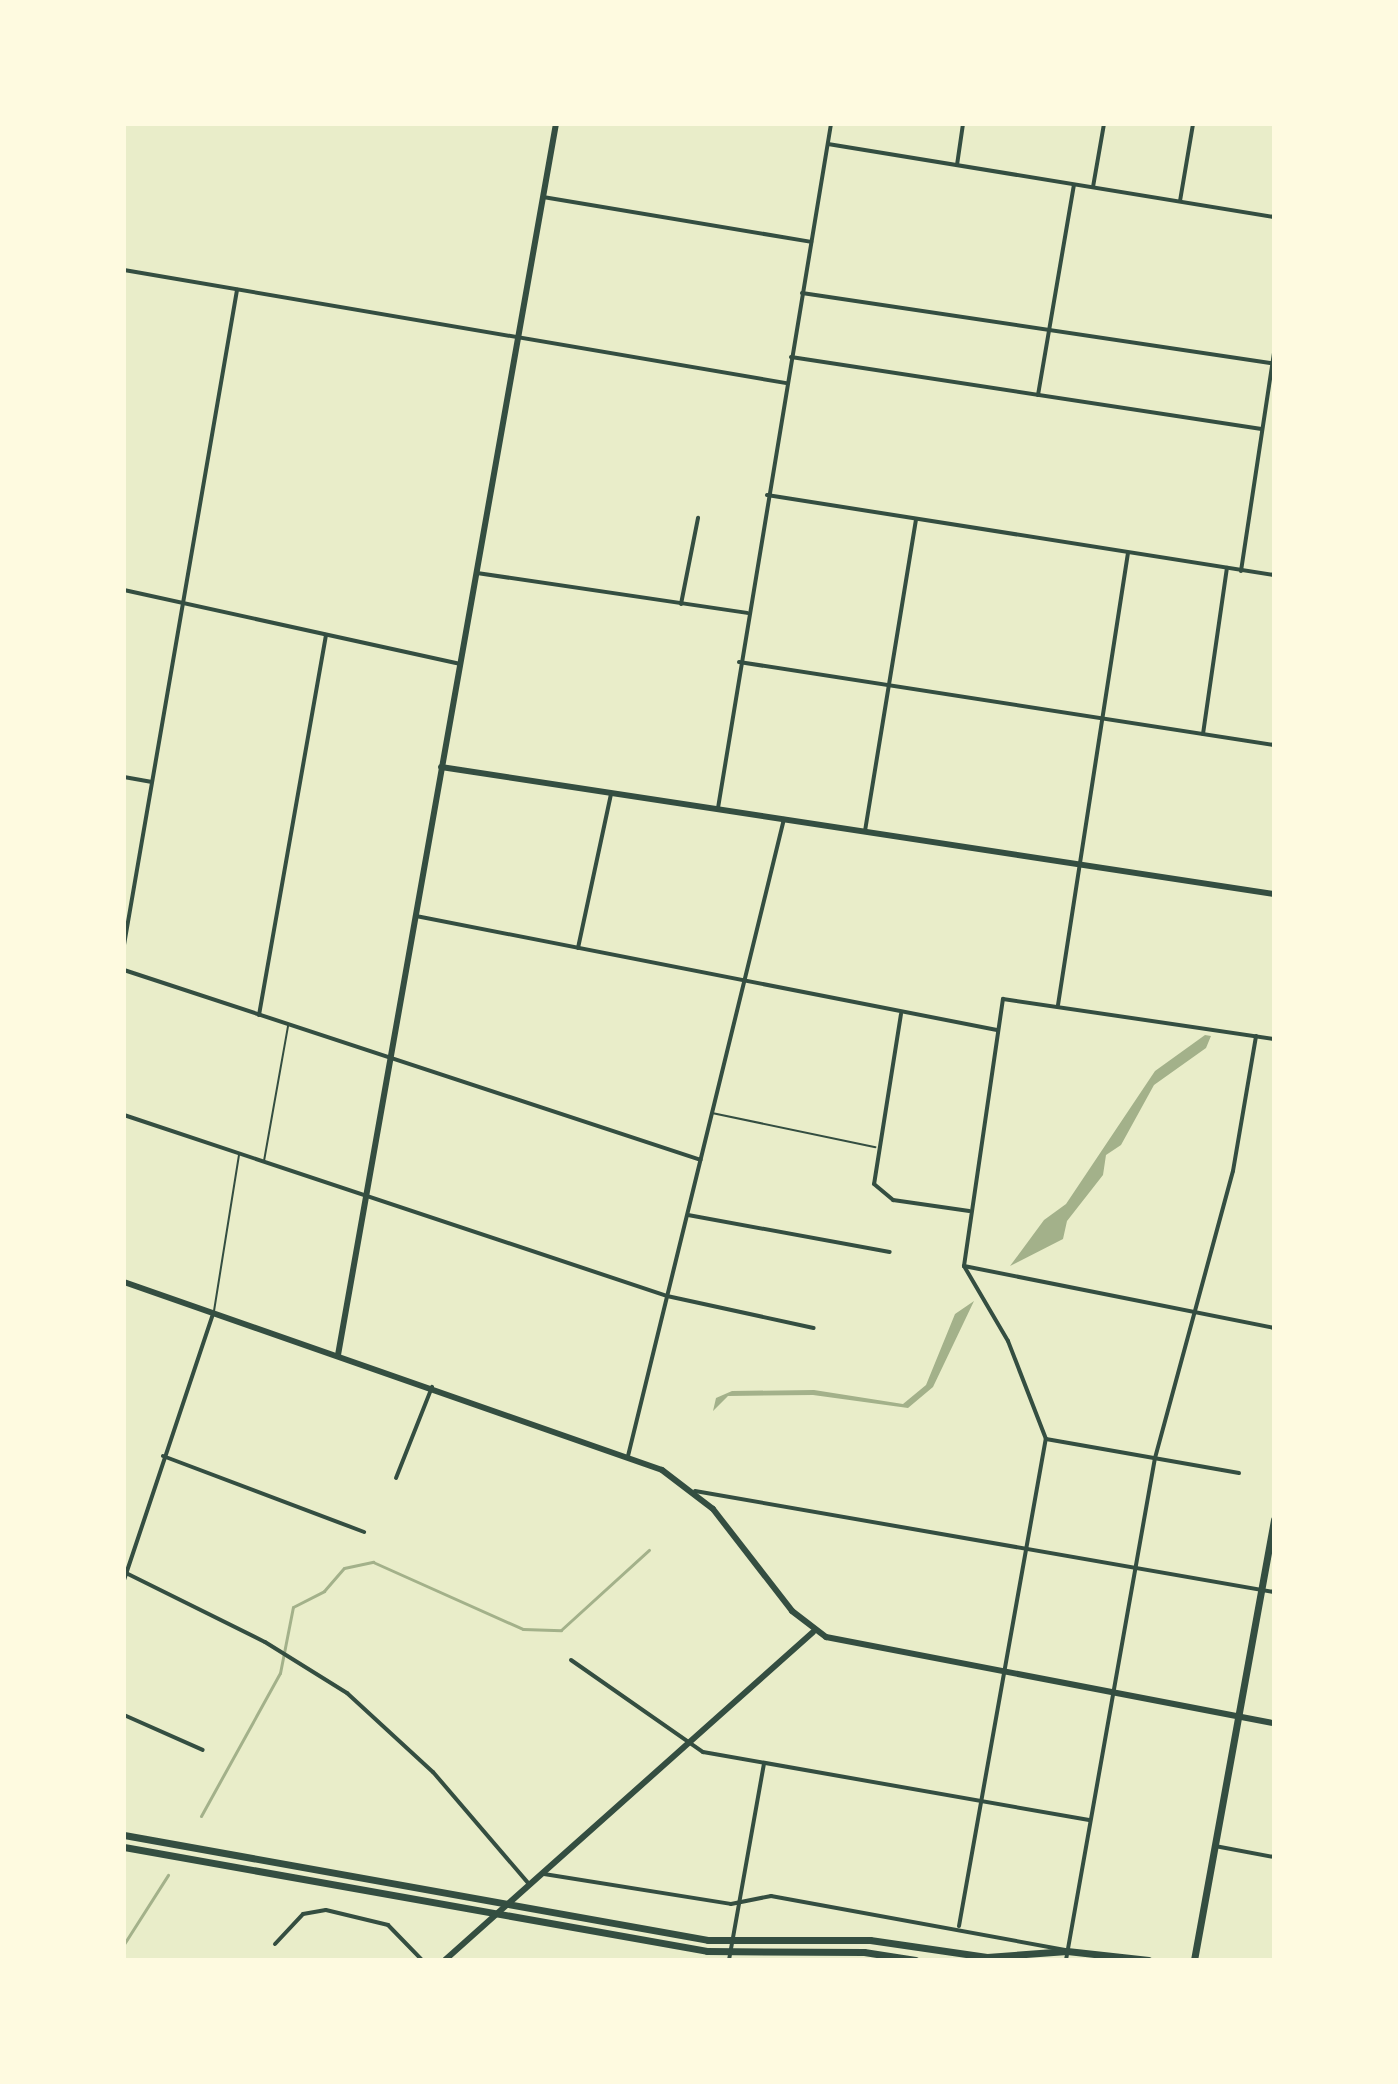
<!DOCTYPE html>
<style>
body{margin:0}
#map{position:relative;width:1398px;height:2084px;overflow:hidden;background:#e9edc9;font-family:"Fira Sans",sans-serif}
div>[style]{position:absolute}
.water>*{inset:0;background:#a3b18a}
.stream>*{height:3px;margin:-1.5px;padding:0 1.5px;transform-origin:1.5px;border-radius:1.5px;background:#a3b18a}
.service>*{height:2px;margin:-1px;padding:0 1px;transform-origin:1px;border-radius:1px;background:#344e41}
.minor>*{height:4px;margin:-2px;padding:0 2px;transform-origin:2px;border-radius:2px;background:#344e41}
.tertiary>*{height:6px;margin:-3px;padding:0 3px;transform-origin:3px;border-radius:3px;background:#344e41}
.secondary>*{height:6px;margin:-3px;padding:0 3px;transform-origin:3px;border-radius:3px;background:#344e41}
.primary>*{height:7px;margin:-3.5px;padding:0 3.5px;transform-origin:3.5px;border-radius:3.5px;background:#344e41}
.trunk>*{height:7px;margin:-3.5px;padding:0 3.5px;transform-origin:3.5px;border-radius:3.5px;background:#344e41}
span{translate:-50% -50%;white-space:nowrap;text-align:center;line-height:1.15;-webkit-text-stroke:8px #fefae0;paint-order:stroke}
.frame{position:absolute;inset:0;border:126px solid #fefae0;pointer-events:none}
</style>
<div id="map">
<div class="water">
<i style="clip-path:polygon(1205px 1035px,1211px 1036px,1206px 1048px,1154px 1085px,1121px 1145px,1106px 1155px,1103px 1175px,1067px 1221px,1063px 1239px,1010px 1266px,1044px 1220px,1066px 1204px,1155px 1071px)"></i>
<i style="clip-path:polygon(974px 1301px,933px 1387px,908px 1408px,813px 1395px,728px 1396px,713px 1411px,716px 1398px,732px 1391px,814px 1390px,903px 1404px,926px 1385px,955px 1314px)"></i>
</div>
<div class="stream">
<i style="left:201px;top:1816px;width:163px;rotate:-61.1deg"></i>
<i style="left:280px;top:1673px;width:67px;rotate:-78.9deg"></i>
<i style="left:293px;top:1607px;width:35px;rotate:-27deg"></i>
<i style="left:324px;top:1591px;width:30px;rotate:-49deg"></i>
<i style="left:344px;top:1568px;width:30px;rotate:-12deg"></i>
<i style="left:373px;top:1562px;width:164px;rotate:24.1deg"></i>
<i style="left:523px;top:1629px;width:38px;rotate:2deg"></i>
<i style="left:561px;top:1630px;width:119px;rotate:-42.3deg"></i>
<i style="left:124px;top:1944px;width:82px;rotate:-57.5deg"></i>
</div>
<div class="service">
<i style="left:712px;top:1113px;width:167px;rotate:11.8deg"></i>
<i style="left:264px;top:1161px;width:137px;rotate:-79.9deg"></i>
<i style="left:214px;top:1311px;width:158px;rotate:-80.9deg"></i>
</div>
<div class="minor">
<i style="left:828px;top:144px;width:452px;rotate:9.3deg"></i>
<i style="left:957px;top:165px;width:41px;rotate:-81.7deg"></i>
<i style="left:1093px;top:187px;width:64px;rotate:-80.1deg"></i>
<i style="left:543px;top:197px;width:272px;rotate:9.5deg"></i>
<i style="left:1180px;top:201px;width:78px;rotate:-80.4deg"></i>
<i style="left:124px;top:270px;width:672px;rotate:9.69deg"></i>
<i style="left:802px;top:293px;width:475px;rotate:8.5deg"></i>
<i style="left:791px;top:357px;width:476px;rotate:8.7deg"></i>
<i style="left:1038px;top:395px;width:213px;rotate:-80.3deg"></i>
<i style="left:767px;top:495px;width:513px;rotate:8.97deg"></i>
<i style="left:1241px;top:571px;width:221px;rotate:-81.4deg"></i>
<i style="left:477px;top:573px;width:273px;rotate:8.4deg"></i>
<i style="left:124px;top:590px;width:341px;rotate:12.4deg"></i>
<i style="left:681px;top:604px;width:88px;rotate:-78.8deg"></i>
<i style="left:739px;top:662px;width:541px;rotate:8.82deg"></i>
<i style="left:1203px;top:734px;width:168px;rotate:-81.8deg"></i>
<i style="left:124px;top:777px;width:27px;rotate:10deg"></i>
<i style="left:718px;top:808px;width:693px;rotate:-80.62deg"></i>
<i style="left:865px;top:831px;width:316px;rotate:-80.7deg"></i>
<i style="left:416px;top:916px;width:592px;rotate:11.1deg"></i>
<i style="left:124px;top:945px;width:665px;rotate:-80.21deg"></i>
<i style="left:578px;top:948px;width:157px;rotate:-77.9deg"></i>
<i style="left:124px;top:970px;width:607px;rotate:18.23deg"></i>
<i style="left:1058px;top:1005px;width:457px;rotate:-81.2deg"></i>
<i style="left:901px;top:1014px;width:172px;rotate:99deg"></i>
<i style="left:874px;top:1184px;width:25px;rotate:40deg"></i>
<i style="left:893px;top:1200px;width:77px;rotate:8.2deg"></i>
<i style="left:259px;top:1015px;width:386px;rotate:-80deg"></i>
<i style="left:124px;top:1115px;width:572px;rotate:18.43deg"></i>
<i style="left:667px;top:1296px;width:150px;rotate:12.3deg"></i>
<i style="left:688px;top:1215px;width:205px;rotate:10.4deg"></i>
<i style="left:964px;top:1266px;width:316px;rotate:11.3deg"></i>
<i style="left:1046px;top:1439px;width:105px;rotate:-111.2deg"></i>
<i style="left:1008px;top:1341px;width:87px;rotate:-120.4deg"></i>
<i style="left:964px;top:1266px;width:270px;rotate:-81.7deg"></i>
<i style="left:1003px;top:999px;width:274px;rotate:8.4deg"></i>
<i style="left:1046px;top:1439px;width:196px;rotate:10deg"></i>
<i style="left:163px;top:1456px;width:215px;rotate:20.7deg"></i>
<i style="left:628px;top:1456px;width:656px;rotate:-76.24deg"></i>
<i style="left:396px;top:1478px;width:98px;rotate:-68.4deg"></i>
<i style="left:695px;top:1491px;width:588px;rotate:9.9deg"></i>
<i style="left:126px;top:1573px;width:155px;rotate:26.4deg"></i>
<i style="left:265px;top:1642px;width:97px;rotate:31.9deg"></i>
<i style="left:347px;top:1693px;width:117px;rotate:42.6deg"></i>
<i style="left:433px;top:1772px;width:148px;rotate:49.4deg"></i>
<i style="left:124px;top:1580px;width:280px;rotate:-71.5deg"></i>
<i style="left:571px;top:1660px;width:161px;rotate:34.9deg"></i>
<i style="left:703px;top:1752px;width:392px;rotate:10deg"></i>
<i style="left:124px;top:1715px;width:86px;rotate:23.9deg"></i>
<i style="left:1215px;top:1846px;width:60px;rotate:10.6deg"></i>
<i style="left:544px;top:1874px;width:189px;rotate:9.1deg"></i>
<i style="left:731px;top:1904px;width:41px;rotate:-11.3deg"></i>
<i style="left:771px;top:1896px;width:299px;rotate:10.4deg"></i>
<i style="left:959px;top:1926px;width:495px;rotate:-79.9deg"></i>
<i style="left:275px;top:1944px;width:41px;rotate:-47deg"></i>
<i style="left:303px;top:1914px;width:23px;rotate:-10deg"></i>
<i style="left:326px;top:1910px;width:64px;rotate:13.6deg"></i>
<i style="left:388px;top:1925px;width:49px;rotate:45.8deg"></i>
<i style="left:729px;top:1960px;width:200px;rotate:-79.9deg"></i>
<i style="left:1066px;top:1960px;width:510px;rotate:-79.95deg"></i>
<i style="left:1155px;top:1458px;width:297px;rotate:-74.8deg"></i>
<i style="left:1233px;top:1171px;width:137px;rotate:-80.3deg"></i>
</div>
<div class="tertiary">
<i style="left:441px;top:767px;width:843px;rotate:8.67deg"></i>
<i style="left:338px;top:1355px;width:1250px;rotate:-79.96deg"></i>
<i style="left:445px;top:1960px;width:493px;rotate:-41.7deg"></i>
</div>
<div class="secondary">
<i style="left:124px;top:1282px;width:570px;rotate:19.26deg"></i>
<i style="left:662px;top:1470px;width:64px;rotate:37.4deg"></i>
<i style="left:713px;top:1509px;width:129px;rotate:52.2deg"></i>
<i style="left:792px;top:1611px;width:43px;rotate:37.4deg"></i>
<i style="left:826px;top:1637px;width:456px;rotate:10.9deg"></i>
</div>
<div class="primary">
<i style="left:1194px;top:1960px;width:448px;rotate:-79.7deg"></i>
</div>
<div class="trunk">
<i style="left:124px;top:1835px;width:593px;rotate:10.19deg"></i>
<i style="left:708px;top:1940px;width:162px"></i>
<i style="left:870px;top:1940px;width:118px;rotate:8.3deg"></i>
<i style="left:987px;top:1957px;width:80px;rotate:-4.3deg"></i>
<i style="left:1067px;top:1951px;width:82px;rotate:6.3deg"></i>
<i style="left:124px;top:1847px;width:592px;rotate:10.11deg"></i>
<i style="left:707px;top:1951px;width:157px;rotate:0.4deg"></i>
<i style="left:864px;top:1952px;width:52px;rotate:8.9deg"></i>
</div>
<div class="frame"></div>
</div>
